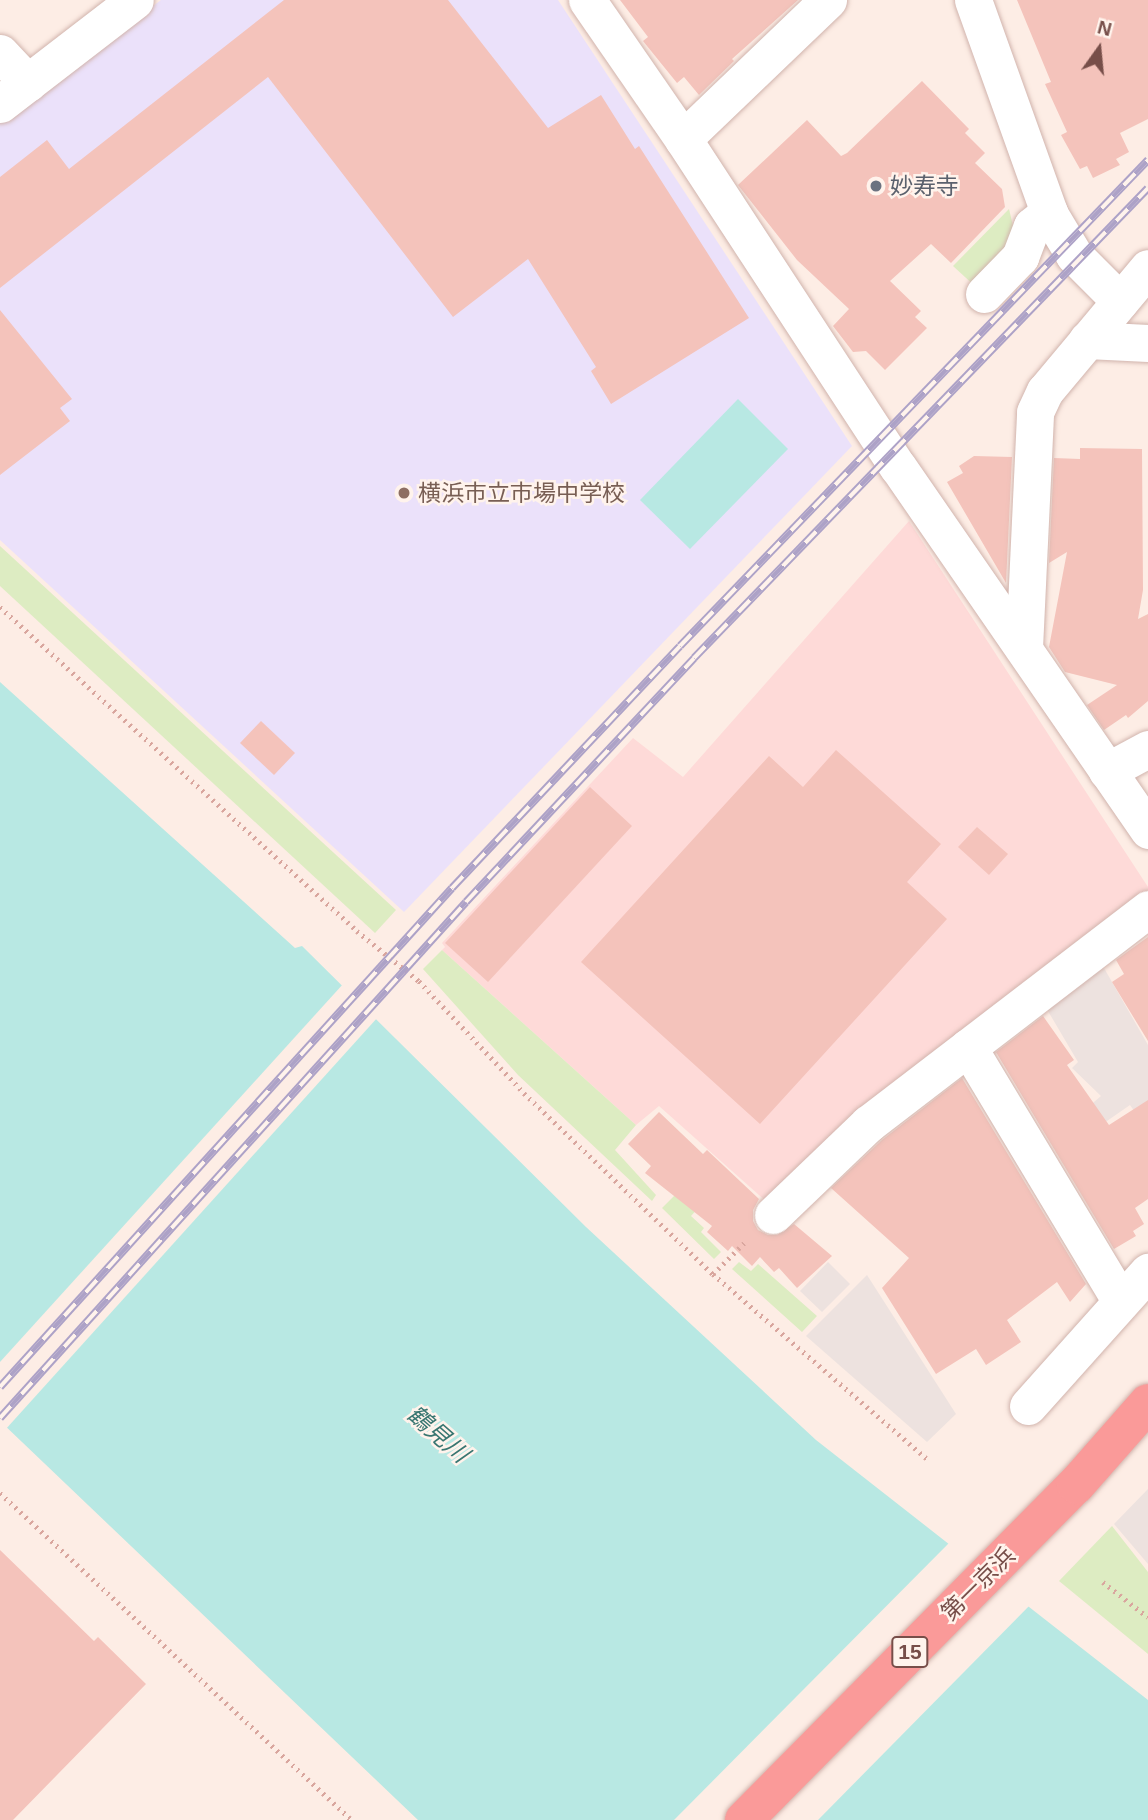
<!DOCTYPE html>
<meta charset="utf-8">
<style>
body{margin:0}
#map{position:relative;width:1148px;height:1820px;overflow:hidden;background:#fdede5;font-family:Arial,"Noto Sans JP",sans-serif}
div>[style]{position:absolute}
.commercial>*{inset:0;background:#fedad8}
.industrial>*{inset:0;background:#ede2df}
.education>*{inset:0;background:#ebe1fa}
.green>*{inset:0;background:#ddecc2}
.water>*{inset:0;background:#b8e8e3}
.pier>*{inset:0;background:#fdede5}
.building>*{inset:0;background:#f4c3bb}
.path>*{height:4.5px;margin-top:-2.25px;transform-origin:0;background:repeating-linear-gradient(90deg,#d9a69e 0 2px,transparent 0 7px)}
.roads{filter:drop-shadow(0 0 2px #d1b4ad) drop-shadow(0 0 2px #d1b4ad)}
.minor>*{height:37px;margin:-18.5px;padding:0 18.5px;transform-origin:18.5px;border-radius:18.5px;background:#fff}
.highway>*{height:38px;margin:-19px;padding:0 19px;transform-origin:19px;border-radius:19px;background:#fa9a99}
.rail>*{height:8px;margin-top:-4px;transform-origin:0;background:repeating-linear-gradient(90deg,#fff3ec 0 16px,#ada2c7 0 32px);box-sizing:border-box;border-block:2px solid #ada2c7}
.dots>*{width:19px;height:19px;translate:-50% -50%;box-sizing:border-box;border:4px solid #fff3ec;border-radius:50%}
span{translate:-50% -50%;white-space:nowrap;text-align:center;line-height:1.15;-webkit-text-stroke:5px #fff3ec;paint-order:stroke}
.shield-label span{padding:2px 5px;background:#fff3ec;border:2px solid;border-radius:5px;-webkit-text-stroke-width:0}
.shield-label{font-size:21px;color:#774e49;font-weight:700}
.worship-label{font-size:23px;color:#5b616d}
.left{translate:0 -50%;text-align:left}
.education-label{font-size:23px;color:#785e54}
.street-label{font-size:23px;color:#774e49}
.water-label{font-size:24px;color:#397671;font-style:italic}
.north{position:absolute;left:1064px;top:14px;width:70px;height:70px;-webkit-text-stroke:5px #fff3ec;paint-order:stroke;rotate:15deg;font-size:19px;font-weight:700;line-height:28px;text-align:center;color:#774e49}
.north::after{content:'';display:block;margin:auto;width:24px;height:32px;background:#774e49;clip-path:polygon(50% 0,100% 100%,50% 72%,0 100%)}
</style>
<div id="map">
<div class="commercial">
<i style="clip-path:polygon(909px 521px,1148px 887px,1148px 895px,769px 1204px,659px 1106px,636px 1125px,442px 950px,445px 947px,442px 943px,633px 738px,683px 777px)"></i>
</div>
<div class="industrial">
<i style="clip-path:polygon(1100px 961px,1148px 1045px,1148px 1131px,1130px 1105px,1094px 1130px,1079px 1115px,1101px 1096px,1072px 1068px,1078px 1062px,1045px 1006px)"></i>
<i style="clip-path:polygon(828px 1262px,850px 1284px,822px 1312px,800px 1291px)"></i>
<i style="clip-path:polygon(867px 1275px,956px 1414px,927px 1442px,806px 1336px)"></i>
<i style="clip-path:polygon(1148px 1489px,1148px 1564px,1114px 1524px)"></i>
</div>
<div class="education">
<i style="clip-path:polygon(161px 0,558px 0,852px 446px,404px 912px,0 540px,0 121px)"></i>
</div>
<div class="green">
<i style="clip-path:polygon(1009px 209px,1015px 234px,978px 289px,953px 266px)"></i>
<i style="clip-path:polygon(0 546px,396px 910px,375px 933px,0 586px)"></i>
<i style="clip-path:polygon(442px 950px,636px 1125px,615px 1150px,656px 1195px,652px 1201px,518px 1075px,423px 969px)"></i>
<i style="clip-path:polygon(676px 1194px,701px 1205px,691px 1216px,704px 1228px,701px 1232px,721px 1252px,714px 1259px,662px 1208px)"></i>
<i style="clip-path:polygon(739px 1262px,751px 1271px,758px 1264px,817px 1316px,802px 1332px,732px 1269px)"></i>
<i style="clip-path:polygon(1112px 1526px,1148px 1572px,1148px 1654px,1059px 1581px)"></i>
</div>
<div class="water">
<i style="clip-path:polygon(738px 399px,788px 449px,690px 549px,640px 500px)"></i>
<i style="clip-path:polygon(0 682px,295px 948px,302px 946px,586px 1227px,816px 1440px,1148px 1700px,1148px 1820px,418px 1820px,0 1421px)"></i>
</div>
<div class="pier">
<i style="clip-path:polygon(344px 983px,378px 1017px,5px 1430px,0 1426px,0 1362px)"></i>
<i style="clip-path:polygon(951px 1541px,1031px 1604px,818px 1820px,674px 1820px)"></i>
</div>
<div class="building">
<i style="clip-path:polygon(284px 0,448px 0,548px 128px,601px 95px,635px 149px,639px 146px,749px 318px,611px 404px,591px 371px,596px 367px,528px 259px,453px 317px,268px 77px,0 288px,0 177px,47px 140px,69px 169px)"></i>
<i style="clip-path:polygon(620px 0,798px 0,732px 59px,734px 61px,699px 95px,684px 77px,677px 83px,643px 41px,648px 37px)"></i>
<i style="clip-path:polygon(1017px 0,1148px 0,1148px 119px,1120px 133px,1129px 152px,1116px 159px,1120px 165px,1093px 178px,1087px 166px,1080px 169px,1061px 135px,1067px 132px,1045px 84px,1051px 82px)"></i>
<i style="clip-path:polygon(922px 81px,969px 129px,965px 133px,985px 153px,975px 163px,1002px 189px,1005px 207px,951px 263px,931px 244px,890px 281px,921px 311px,915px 317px,927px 328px,885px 370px,866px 351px,853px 352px,833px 326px,849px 309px,797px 260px,738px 185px,807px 120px,841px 156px,847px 153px)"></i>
<i style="clip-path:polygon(0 310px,72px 399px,60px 408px,70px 421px,0 475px)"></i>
<i style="clip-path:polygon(1080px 448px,1142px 449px,1143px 590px,1138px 619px,1148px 614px,1148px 701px,1128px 718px,1126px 715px,1104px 730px,1087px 705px,1117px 685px,1065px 672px,1049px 647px,1067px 552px,1049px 563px,1054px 458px,1080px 459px)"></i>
<i style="clip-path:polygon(974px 456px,1012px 457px,1006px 583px,947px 482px,963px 473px,959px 466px)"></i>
<i style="clip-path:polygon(261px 721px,295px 753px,274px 775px,240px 743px)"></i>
<i style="clip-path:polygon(836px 750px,941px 844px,907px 882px,947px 919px,760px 1124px,581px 962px,769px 756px,803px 787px)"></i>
<i style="clip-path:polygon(590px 787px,632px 826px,488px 982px,445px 943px)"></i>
<i style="clip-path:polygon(977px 827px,1008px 854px,989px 875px,958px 847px)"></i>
<i style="clip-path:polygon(1148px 937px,1148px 1041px,1112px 982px,1124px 974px,1116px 960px)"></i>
<i style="clip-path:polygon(1043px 1016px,1074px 1060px,1067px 1065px,1109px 1125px,1148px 1100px,1148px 1199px,1135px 1208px,1144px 1224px,1133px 1231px,1136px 1236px,1114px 1249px,996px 1052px)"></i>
<i style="clip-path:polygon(962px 1078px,1086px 1284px,1070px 1302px,1057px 1282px,1007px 1320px,1021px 1342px,986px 1365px,976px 1349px,936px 1374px,882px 1288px,909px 1258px,831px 1188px,882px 1140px)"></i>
<i style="clip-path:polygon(659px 1112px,703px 1154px,707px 1150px,759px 1199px,753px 1210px,753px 1221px,758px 1230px,768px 1235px,777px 1235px,794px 1224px,832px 1256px,797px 1288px,779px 1268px,774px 1272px,760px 1257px,752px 1266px,732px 1246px,728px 1251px,707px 1232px,712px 1226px,645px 1173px,651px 1166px,628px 1144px)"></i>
<i style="clip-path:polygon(0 1550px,94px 1641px,98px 1637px,146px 1684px,13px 1820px,0 1820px)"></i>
</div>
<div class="path">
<i style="left:0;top:607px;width:482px;rotate:42.2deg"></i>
<i style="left:357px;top:931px;width:80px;rotate:38.9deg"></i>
<i style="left:419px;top:981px;width:154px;rotate:46.8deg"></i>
<i style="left:524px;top:1093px;width:262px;rotate:43.8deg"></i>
<i style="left:713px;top:1274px;width:283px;rotate:40.8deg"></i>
<i style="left:713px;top:1274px;width:48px;rotate:-45deg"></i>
<i style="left:0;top:1493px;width:480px;rotate:42.9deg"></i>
<i style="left:1103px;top:1582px;width:57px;rotate:37.9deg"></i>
</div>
<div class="roads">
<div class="minor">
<i style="left:587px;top:0;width:169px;rotate:55.4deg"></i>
<i style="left:683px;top:139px;width:392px;rotate:56.8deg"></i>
<i style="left:898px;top:467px;width:441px;rotate:55.4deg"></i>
<i style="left:973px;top:0;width:228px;rotate:70.3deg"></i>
<i style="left:1050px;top:215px;width:47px;rotate:59deg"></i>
<i style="left:1074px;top:255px;width:65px;rotate:45deg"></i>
<i style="left:0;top:53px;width:41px;rotate:47deg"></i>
<i style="left:0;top:104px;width:170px;rotate:-37.6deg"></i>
<i style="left:683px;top:139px;width:201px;rotate:-43.8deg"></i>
<i style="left:984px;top:294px;width:52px;rotate:-45.8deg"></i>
<i style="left:1020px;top:257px;width:33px;rotate:-69deg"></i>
<i style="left:1032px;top:226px;width:22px;rotate:-39deg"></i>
<i style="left:1087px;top:340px;width:61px;rotate:2.8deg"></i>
<i style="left:1024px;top:648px;width:236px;rotate:-87.3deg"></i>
<i style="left:1035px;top:412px;width:23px;rotate:-65deg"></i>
<i style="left:1045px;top:391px;width:160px;rotate:-50.1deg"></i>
<i style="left:1107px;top:771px;width:47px;rotate:-28.2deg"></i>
<i style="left:968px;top:1047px;width:295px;rotate:59deg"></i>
<i style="left:773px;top:1215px;width:132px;rotate:-43.8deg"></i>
<i style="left:868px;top:1124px;width:353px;rotate:-37.5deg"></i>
<i style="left:1028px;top:1406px;width:180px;rotate:-48.2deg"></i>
</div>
<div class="highway">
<i style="left:744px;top:1820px;width:472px;rotate:-45.3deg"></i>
<i style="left:1076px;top:1485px;width:109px;rotate:-48.7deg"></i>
</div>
</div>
<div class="rail">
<i style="left:0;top:1387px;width:673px;rotate:-47.83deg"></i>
<i style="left:452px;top:888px;width:332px;rotate:-46.7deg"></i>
<i style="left:680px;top:646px;width:675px;rotate:-46.08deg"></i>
<i style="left:0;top:1418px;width:695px;rotate:-47.91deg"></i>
<i style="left:466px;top:902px;width:334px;rotate:-46.9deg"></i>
<i style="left:694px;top:658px;width:653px;rotate:-45.99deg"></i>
</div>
<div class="dots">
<i style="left:876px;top:186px;background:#6b7280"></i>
<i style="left:404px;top:493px;background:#8d6e63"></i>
</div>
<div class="shield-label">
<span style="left:910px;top:1652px">15</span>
</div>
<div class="worship-label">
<span class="left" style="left:890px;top:186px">妙寿寺</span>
</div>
<div class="education-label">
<span class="left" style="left:418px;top:493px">横浜市立市場中学校</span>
</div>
<div class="street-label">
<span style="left:978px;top:1584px;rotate:-45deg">第一京浜</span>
</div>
<div class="water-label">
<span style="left:438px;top:1434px;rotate:41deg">鶴見川</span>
</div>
<div class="north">N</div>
</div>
